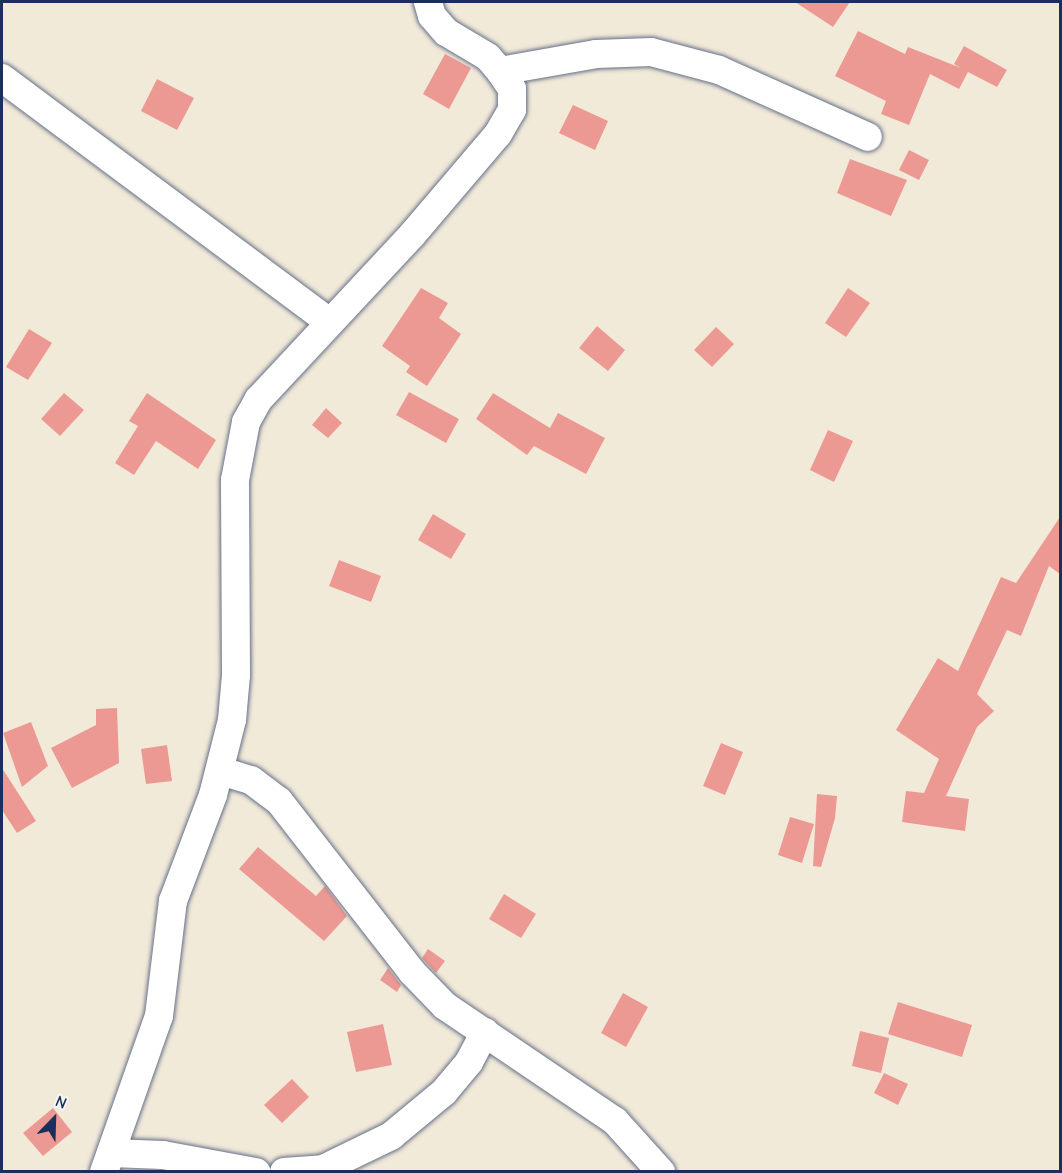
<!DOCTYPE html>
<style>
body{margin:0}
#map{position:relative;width:1062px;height:1173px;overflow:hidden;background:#f2ead9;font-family:"Comic Neue",sans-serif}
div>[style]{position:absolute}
.building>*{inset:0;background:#ed9993}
.roads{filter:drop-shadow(0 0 2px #667089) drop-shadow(0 0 2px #667089)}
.minor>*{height:28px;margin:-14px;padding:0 14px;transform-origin:14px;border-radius:14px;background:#fff}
span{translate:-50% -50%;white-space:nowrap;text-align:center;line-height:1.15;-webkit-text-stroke:4.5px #f6f6f2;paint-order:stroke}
.frame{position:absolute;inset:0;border:3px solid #1b2f5e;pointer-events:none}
.north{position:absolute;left:24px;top:1089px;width:60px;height:60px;-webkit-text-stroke:4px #f6f6f2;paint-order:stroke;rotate:23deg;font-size:16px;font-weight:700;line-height:24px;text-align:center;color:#1b2f5e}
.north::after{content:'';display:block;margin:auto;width:21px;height:27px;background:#1b2f5e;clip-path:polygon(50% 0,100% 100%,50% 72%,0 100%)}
</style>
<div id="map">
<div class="building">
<i style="clip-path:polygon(795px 2px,850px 2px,833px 27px)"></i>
<i style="clip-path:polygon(858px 31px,905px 54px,908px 47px,961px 68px,954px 64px,964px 46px,1007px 70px,997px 87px,968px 72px,959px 89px,930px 74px,909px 125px,881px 114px,886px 101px,835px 76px)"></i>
<i style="clip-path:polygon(445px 54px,471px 68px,449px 109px,423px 94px)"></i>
<i style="clip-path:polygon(157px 79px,194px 98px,177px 130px,141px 111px)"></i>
<i style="clip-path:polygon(573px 105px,608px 121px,595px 150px,559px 133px)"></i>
<i style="clip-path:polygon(909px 150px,929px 160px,919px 180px,899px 170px)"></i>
<i style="clip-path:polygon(850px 159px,907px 180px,891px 216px,837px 193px)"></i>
<i style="clip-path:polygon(421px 288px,448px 303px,439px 318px,461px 334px,427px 386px,406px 372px,410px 366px,382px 346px)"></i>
<i style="clip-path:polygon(848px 288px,870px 303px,846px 337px,825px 323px)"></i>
<i style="clip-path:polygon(597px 326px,625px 350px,608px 371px,579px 348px)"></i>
<i style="clip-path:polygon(716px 327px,734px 344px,712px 367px,694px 350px)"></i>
<i style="clip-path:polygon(29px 329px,52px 343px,28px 380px,6px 367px)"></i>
<i style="clip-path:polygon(409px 392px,459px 419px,446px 443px,396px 415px)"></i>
<i style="clip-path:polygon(64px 393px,84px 410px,60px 436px,41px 419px)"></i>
<i style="clip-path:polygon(147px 393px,216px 440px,198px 469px,156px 441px,134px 475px,115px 463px,138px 426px,129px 421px)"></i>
<i style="clip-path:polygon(493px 393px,550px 428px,558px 413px,605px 438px,586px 474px,534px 446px,527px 455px,476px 419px)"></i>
<i style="clip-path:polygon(326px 408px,342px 423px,328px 438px,312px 425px)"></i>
<i style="clip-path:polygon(828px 430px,853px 441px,834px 482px,810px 470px)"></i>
<i style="clip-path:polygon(433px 514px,466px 534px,451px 559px,418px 540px)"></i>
<i style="clip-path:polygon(1060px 517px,1060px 574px,1049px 566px,1021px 636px,1007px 630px,977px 694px,994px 711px,977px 727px,946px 796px,969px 799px,965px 831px,902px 822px,906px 791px,924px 793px,939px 759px,896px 730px,938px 658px,958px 671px,1001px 577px,1016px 583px)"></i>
<i style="clip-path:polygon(339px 560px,381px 576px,371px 602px,329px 586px)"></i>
<i style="clip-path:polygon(117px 708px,119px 763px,72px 788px,51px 748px,96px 725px,96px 709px)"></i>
<i style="clip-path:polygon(31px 722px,48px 766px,22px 787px,3px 733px)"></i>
<i style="clip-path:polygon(721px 743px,743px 752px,725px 795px,703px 786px)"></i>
<i style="clip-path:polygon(167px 745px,172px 781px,146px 784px,141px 749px)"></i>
<i style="clip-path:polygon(2px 768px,36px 821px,17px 833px,2px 810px)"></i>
<i style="clip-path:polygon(817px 794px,837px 796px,835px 818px,821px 867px,813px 866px)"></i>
<i style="clip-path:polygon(790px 817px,814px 824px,802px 863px,778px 855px)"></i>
<i style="clip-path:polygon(258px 847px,316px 896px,325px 886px,347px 916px,324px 941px,239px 869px)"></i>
<i style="clip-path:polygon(504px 894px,536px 914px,521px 938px,489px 919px)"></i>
<i style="clip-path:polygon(428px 949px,445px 961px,436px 973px,422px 958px)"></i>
<i style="clip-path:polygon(388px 968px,401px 985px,397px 992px,380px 980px)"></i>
<i style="clip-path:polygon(623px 993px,648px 1007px,626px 1047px,601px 1033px)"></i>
<i style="clip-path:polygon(898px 1002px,972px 1025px,962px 1057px,888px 1034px)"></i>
<i style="clip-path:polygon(383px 1024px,392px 1065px,356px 1072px,347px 1032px)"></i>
<i style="clip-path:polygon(860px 1031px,889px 1038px,881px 1073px,852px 1066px)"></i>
<i style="clip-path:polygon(884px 1073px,908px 1084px,898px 1105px,874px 1093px)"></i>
<i style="clip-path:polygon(292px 1079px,309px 1097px,282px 1123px,264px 1105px)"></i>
<i style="clip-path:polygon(53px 1108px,72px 1132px,43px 1156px,23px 1133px)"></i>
</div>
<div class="roads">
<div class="minor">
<i style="left:500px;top:71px;width:97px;rotate:-10deg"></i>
<i style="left:596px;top:54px;width:55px;rotate:-2.1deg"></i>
<i style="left:651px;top:52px;width:70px;rotate:14.8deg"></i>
<i style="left:719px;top:70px;width:163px;rotate:24.2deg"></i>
<i style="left:2px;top:78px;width:407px;rotate:36.7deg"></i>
<i style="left:221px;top:771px;width:31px;rotate:17deg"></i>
<i style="left:251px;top:780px;width:35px;rotate:37deg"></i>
<i style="left:279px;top:801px;width:217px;rotate:52.1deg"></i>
<i style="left:412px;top:972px;width:47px;rotate:45.9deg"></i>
<i style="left:445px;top:1006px;width:205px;rotate:34.1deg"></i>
<i style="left:615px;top:1121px;width:69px;rotate:48deg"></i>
<i style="left:111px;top:1153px;width:52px;rotate:2.2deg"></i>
<i style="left:163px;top:1155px;width:95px;rotate:10.4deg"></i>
<i style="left:104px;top:1172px;width:165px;rotate:-70.6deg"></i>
<i style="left:159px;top:1016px;width:116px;rotate:-83.1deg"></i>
<i style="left:173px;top:901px;width:113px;rotate:-69.3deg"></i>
<i style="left:213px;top:795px;width:77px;rotate:-75.8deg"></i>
<i style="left:232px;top:720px;width:45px;rotate:-84.9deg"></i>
<i style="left:236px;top:675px;width:195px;rotate:-90.3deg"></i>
<i style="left:235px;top:480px;width:59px;rotate:-79.3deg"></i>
<i style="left:246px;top:422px;width:26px;rotate:-61deg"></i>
<i style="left:259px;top:399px;width:224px;rotate:-47deg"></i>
<i style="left:412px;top:235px;width:133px;rotate:-49.6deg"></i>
<i style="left:498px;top:134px;width:28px;rotate:-60deg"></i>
<i style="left:512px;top:110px;width:21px;rotate:-90deg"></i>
<i style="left:512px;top:89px;width:22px;rotate:-124deg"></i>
<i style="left:500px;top:71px;width:18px;rotate:-131deg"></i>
<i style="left:488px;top:57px;width:49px;rotate:-149.2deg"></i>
<i style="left:446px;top:32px;width:21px;rotate:-131deg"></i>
<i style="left:432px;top:16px;width:15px;rotate:-106deg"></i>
<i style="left:284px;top:1172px;width:39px;rotate:-4deg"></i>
<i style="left:323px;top:1169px;width:76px;rotate:-25.9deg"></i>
<i style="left:391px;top:1136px;width:69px;rotate:-39.7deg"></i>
<i style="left:444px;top:1092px;width:39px;rotate:-50deg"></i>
<i style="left:469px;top:1062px;width:34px;rotate:-62deg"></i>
</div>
</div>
<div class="frame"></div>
<div class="north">N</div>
</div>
